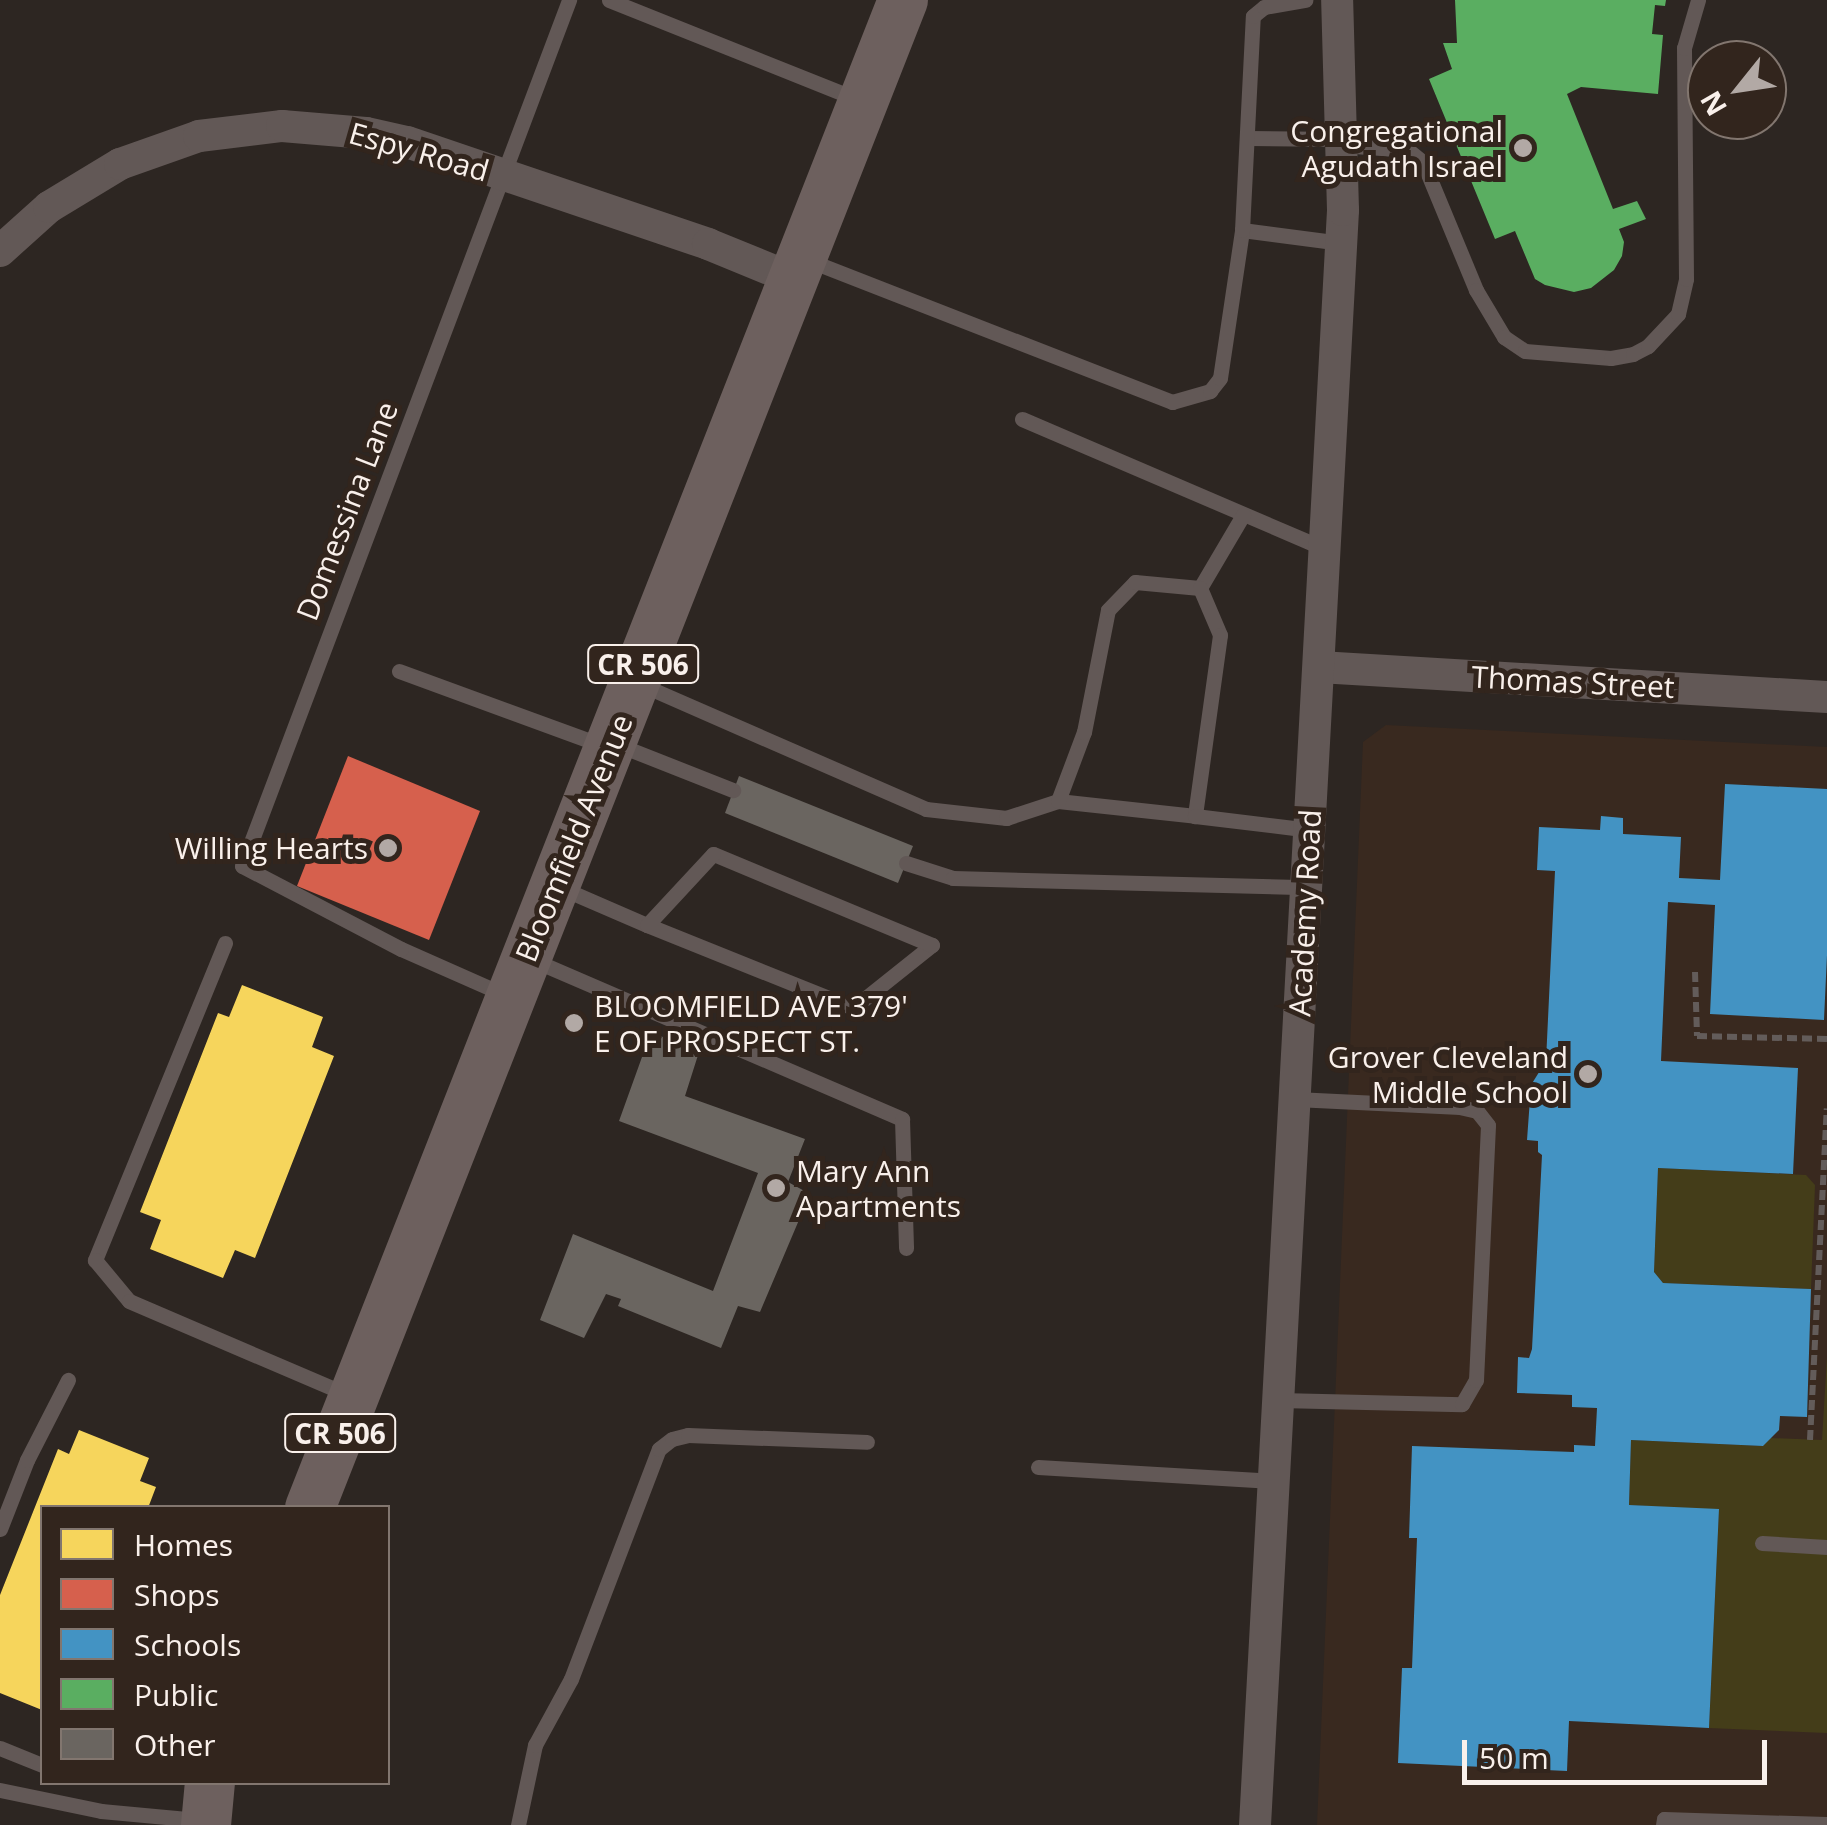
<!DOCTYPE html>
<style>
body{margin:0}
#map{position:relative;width:1827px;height:1825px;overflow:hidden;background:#2d2622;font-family:"Open Sans",sans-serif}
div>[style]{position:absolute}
.built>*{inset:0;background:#39291f}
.green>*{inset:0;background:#443d19}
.homes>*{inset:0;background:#f6d55c}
.shops>*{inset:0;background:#d6604d}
.schools>*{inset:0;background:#4393c3}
.public>*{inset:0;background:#5aae61}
.building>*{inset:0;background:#6a6560}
.path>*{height:6px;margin-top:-3px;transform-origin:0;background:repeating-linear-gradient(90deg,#635c5a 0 10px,transparent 0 15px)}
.lane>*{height:15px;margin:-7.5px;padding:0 7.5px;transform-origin:7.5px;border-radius:7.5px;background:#625856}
.street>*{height:32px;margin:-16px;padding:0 16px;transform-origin:16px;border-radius:16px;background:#625856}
.primary>*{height:50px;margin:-25px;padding:0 25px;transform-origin:25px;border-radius:25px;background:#6d605e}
.dots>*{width:28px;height:28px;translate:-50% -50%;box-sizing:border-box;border:5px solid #32251d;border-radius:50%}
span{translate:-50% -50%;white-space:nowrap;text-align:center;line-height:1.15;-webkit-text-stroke:10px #32251d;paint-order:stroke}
.shield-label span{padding:2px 8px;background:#32251d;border:2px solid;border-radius:8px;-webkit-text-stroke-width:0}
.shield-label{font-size:28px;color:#f9f0eb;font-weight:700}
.poi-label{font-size:30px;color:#f9f0eb}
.right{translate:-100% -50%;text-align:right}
.left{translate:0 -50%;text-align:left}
.street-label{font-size:30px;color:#f9f0eb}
.legend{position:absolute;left:40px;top:1505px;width:350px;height:280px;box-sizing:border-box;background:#32251d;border:2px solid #82766f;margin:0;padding:12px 18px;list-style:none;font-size:30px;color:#f9f0eb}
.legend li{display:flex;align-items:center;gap:20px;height:50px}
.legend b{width:50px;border:2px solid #82766f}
.north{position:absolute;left:1687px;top:40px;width:100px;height:100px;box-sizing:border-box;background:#32251d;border:2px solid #82766f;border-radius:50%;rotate:240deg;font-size:28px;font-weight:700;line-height:40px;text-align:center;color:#f9f0eb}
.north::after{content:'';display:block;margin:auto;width:35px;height:45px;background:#b2a9a5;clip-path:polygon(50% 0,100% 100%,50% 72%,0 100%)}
.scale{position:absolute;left:1462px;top:1740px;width:305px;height:45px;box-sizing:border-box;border:5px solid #f9f0eb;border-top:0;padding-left:12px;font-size:30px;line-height:35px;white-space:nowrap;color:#f9f0eb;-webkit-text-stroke:8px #32251d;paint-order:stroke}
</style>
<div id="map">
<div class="built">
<i style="clip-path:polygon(1386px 725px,1827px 747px,1827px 1825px,1317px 1825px,1363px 742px)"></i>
</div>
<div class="green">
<i style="clip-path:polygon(1658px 1168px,1806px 1175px,1815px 1185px,1811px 1289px,1663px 1283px,1654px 1272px)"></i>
<i style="clip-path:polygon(1827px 1357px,1827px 1733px,1709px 1728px,1719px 1510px,1629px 1505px,1631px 1440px,1762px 1446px,1770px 1438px,1822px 1440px)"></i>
</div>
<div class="homes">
<i style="clip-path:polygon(242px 985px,323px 1017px,312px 1047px,334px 1056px,255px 1258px,235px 1250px,223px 1278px,150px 1249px,161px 1220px,140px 1212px,218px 1013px,229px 1017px)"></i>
<i style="clip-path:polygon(79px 1430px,149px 1458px,140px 1481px,156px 1487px,148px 1508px,42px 1508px,42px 1710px,0 1693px,0 1595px,58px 1449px,69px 1454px)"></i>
</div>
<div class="shops">
<i style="clip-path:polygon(348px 756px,480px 811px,429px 940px,297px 886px)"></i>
</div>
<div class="schools">
<i style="clip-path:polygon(1725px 784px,1827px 789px,1827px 955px,1824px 1020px,1710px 1014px,1715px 905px,1668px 902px,1661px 1061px,1798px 1068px,1793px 1174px,1658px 1168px,1654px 1272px,1663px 1283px,1811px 1289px,1807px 1417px,1780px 1416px,1779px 1430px,1763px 1446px,1631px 1440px,1629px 1505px,1719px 1509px,1709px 1728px,1569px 1721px,1567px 1771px,1398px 1763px,1402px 1668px,1412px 1668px,1417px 1538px,1409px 1538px,1412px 1446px,1574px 1452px,1574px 1445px,1595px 1446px,1597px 1408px,1572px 1407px,1572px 1395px,1517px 1393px,1518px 1357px,1529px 1358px,1532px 1349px,1542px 1155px,1538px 1152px,1538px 1141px,1527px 1140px,1531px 1085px,1546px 1061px,1555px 871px,1537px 870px,1539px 827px,1600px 830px,1601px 816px,1623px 818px,1623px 834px,1681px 837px,1679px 878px,1720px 880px)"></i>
</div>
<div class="public">
<i style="clip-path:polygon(1455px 0,1666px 0,1665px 6px,1655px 5px,1652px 34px,1663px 35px,1658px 94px,1581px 87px,1567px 94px,1613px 209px,1637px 201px,1646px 219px,1619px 229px,1624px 242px,1622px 256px,1614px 270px,1591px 288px,1574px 292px,1545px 285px,1535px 279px,1515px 231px,1495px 239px,1429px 79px,1452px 69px,1443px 43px,1457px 43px)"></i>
</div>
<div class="building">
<i style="clip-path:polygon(739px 776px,913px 846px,898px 883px,725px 813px)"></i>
<i style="clip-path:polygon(651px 1032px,699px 1052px,685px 1096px,805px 1139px,788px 1182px,810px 1194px,760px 1312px,738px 1306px,721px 1348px,618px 1306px,621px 1299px,606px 1294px,584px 1338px,540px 1320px,573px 1234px,713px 1291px,758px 1173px,619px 1121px)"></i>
</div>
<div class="path">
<i style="left:1695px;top:972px;width:64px;rotate:88.2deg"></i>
<i style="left:1697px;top:1036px;width:130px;rotate:1.3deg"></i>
<i style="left:1810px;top:1440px;width:332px;rotate:-87.1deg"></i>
</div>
<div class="lane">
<i style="left:609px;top:0;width:266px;rotate:21.8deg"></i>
<i style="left:1249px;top:138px;width:92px;rotate:0.6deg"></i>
<i style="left:1341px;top:145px;width:67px;rotate:4.3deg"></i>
<i style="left:1408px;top:150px;width:19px;rotate:39deg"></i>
<i style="left:1423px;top:162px;width:139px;rotate:67.5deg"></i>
<i style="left:1476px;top:290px;width:55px;rotate:59.2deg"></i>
<i style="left:1504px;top:337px;width:25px;rotate:34deg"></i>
<i style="left:1525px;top:351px;width:86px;rotate:4.7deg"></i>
<i style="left:1611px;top:358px;width:22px;rotate:-10deg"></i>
<i style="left:1633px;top:354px;width:17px;rotate:-28deg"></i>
<i style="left:1648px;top:346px;width:44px;rotate:-46.8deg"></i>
<i style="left:1678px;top:314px;width:36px;rotate:-77deg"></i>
<i style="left:1686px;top:279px;width:231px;rotate:-90.5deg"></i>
<i style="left:1684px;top:48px;width:50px;rotate:-73.7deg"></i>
<i style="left:1242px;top:230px;width:100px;rotate:7.5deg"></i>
<i style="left:808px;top:260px;width:391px;rotate:21.3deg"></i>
<i style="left:1172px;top:402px;width:40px;rotate:-16deg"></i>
<i style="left:1210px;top:391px;width:16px;rotate:-52deg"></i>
<i style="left:1220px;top:378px;width:150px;rotate:-81.5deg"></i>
<i style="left:1242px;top:230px;width:214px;rotate:-87.1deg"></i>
<i style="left:1253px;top:16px;width:14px;rotate:-39deg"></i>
<i style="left:1264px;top:7px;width:42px;rotate:-9.7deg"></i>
<i style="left:1022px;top:419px;width:330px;rotate:23.2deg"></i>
<i style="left:1200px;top:588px;width:85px;rotate:-59.5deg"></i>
<i style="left:399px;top:671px;width:215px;rotate:20.1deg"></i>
<i style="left:640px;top:684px;width:312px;rotate:23.6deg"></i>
<i style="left:926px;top:809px;width:81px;rotate:6.4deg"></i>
<i style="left:1006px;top:818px;width:55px;rotate:-18.1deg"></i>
<i style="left:1058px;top:801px;width:138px;rotate:6.2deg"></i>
<i style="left:616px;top:744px;width:126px;rotate:21.5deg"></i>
<i style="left:1058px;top:801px;width:74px;rotate:-69.4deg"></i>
<i style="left:1084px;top:732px;width:124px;rotate:-78.9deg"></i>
<i style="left:1108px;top:610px;width:39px;rotate:-46deg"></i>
<i style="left:1135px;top:582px;width:65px;rotate:5.3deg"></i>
<i style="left:1200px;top:588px;width:51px;rotate:66.9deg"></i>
<i style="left:1220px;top:635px;width:183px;rotate:97.9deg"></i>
<i style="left:1195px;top:816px;width:116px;rotate:6.9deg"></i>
<i style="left:906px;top:863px;width:49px;rotate:17.7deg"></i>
<i style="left:953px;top:878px;width:354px;rotate:1.5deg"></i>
<i style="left:559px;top:887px;width:96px;rotate:23.4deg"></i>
<i style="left:647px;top:925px;width:222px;rotate:21.9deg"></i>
<i style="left:853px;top:1008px;width:101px;rotate:-38.6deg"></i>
<i style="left:932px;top:945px;width:237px;rotate:-157.4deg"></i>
<i style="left:713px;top:854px;width:97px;rotate:132.9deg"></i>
<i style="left:225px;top:943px;width:343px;rotate:112.3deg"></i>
<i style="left:95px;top:1260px;width:53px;rotate:50.3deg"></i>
<i style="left:129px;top:1301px;width:236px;rotate:23.2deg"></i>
<i style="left:533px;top:960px;width:402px;rotate:23.3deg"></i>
<i style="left:902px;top:1119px;width:129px;rotate:88.2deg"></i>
<i style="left:503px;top:994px;width:111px;rotate:-156.2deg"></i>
<i style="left:401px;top:949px;width:179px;rotate:-152.4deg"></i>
<i style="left:242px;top:866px;width:926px;rotate:-69.31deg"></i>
<i style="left:1279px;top:1400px;width:183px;rotate:1.3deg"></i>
<i style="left:1462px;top:1404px;width:28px;rotate:-60deg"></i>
<i style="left:1476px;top:1380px;width:255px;rotate:-87.3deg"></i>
<i style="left:1488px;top:1125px;width:18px;rotate:-128deg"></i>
<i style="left:1477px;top:1111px;width:17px;rotate:-167deg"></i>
<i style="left:1460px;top:1107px;width:165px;rotate:-177.2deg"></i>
<i style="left:1038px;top:1467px;width:236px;rotate:3.4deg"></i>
<i style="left:0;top:1529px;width:74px;rotate:-68.6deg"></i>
<i style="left:27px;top:1460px;width:90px;rotate:-62.9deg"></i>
<i style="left:1762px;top:1543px;width:65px;rotate:3.5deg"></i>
<i style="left:0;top:1748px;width:45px;rotate:22deg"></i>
<i style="left:0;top:1790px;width:103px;rotate:11.7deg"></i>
<i style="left:101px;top:1811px;width:97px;rotate:5.3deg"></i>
<i style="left:518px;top:1825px;width:82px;rotate:-78deg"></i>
<i style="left:535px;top:1745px;width:75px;rotate:-61.4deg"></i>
<i style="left:571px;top:1679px;width:246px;rotate:-69.1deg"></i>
<i style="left:659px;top:1449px;width:16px;rotate:-38deg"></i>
<i style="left:672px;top:1439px;width:16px;rotate:-14deg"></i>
<i style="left:688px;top:1435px;width:179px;rotate:2.2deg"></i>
<i style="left:1663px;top:1825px;width:6px;rotate:-81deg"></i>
<i style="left:1664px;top:1819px;width:163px;rotate:1.8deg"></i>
</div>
<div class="street">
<i style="left:0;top:251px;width:66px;rotate:-41.9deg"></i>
<i style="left:49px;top:207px;width:83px;rotate:-31.2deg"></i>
<i style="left:120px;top:164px;width:84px;rotate:-19.5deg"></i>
<i style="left:199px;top:136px;width:84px;rotate:-6.9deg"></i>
<i style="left:282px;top:126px;width:84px;rotate:4.8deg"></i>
<i style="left:366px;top:133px;width:42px;rotate:12.4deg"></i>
<i style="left:407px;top:142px;width:318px;rotate:18.7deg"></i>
<i style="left:708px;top:244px;width:95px;rotate:22.2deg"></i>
<i style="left:1319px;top:667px;width:509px;rotate:3.38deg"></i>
<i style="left:1255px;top:1825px;width:1617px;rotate:-86.88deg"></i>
<i style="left:1343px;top:210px;width:210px;rotate:-91.6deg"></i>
</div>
<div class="primary">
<i style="left:310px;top:1508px;width:1620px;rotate:-68.53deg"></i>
<i style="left:206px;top:1825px;width:43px;rotate:-84.7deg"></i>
</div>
<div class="dots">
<i style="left:1523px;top:148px;background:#b2a9a5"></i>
<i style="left:388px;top:848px;background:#b2a9a5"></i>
<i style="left:574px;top:1023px;background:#b2a9a5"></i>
<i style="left:1588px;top:1074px;background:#b2a9a5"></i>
<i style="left:776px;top:1188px;background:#b2a9a5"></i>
</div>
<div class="shield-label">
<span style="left:643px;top:664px">CR 506</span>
<span style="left:340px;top:1433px">CR 506</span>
</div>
<div class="poi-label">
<span class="right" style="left:1503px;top:148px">Congregational<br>Agudath Israel</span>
<span class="right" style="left:368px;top:848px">Willing Hearts</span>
<span class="left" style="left:594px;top:1023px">BLOOMFIELD AVE 379'<br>E OF PROSPECT ST.</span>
<span class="right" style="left:1568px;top:1074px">Grover Cleveland<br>Middle School</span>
<span class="left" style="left:796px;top:1188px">Mary Ann<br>Apartments</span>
</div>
<div class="street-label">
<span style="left:419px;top:152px;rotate:16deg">Espy Road</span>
<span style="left:347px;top:511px;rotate:-69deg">Domessina Lane</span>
<span style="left:1573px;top:682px;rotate:3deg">Thomas Street</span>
<span style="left:574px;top:838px;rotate:-68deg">Bloomfield Avenue</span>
<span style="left:1305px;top:913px;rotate:-87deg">Academy Road</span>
</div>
<ul class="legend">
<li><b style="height:28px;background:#f6d55c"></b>Homes</li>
<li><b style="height:28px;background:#d6604d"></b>Shops</li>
<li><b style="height:28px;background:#4393c3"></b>Schools</li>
<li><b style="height:28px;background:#5aae61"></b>Public</li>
<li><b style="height:28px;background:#6a6560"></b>Other</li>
</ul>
<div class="north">N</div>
<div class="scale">50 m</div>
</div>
